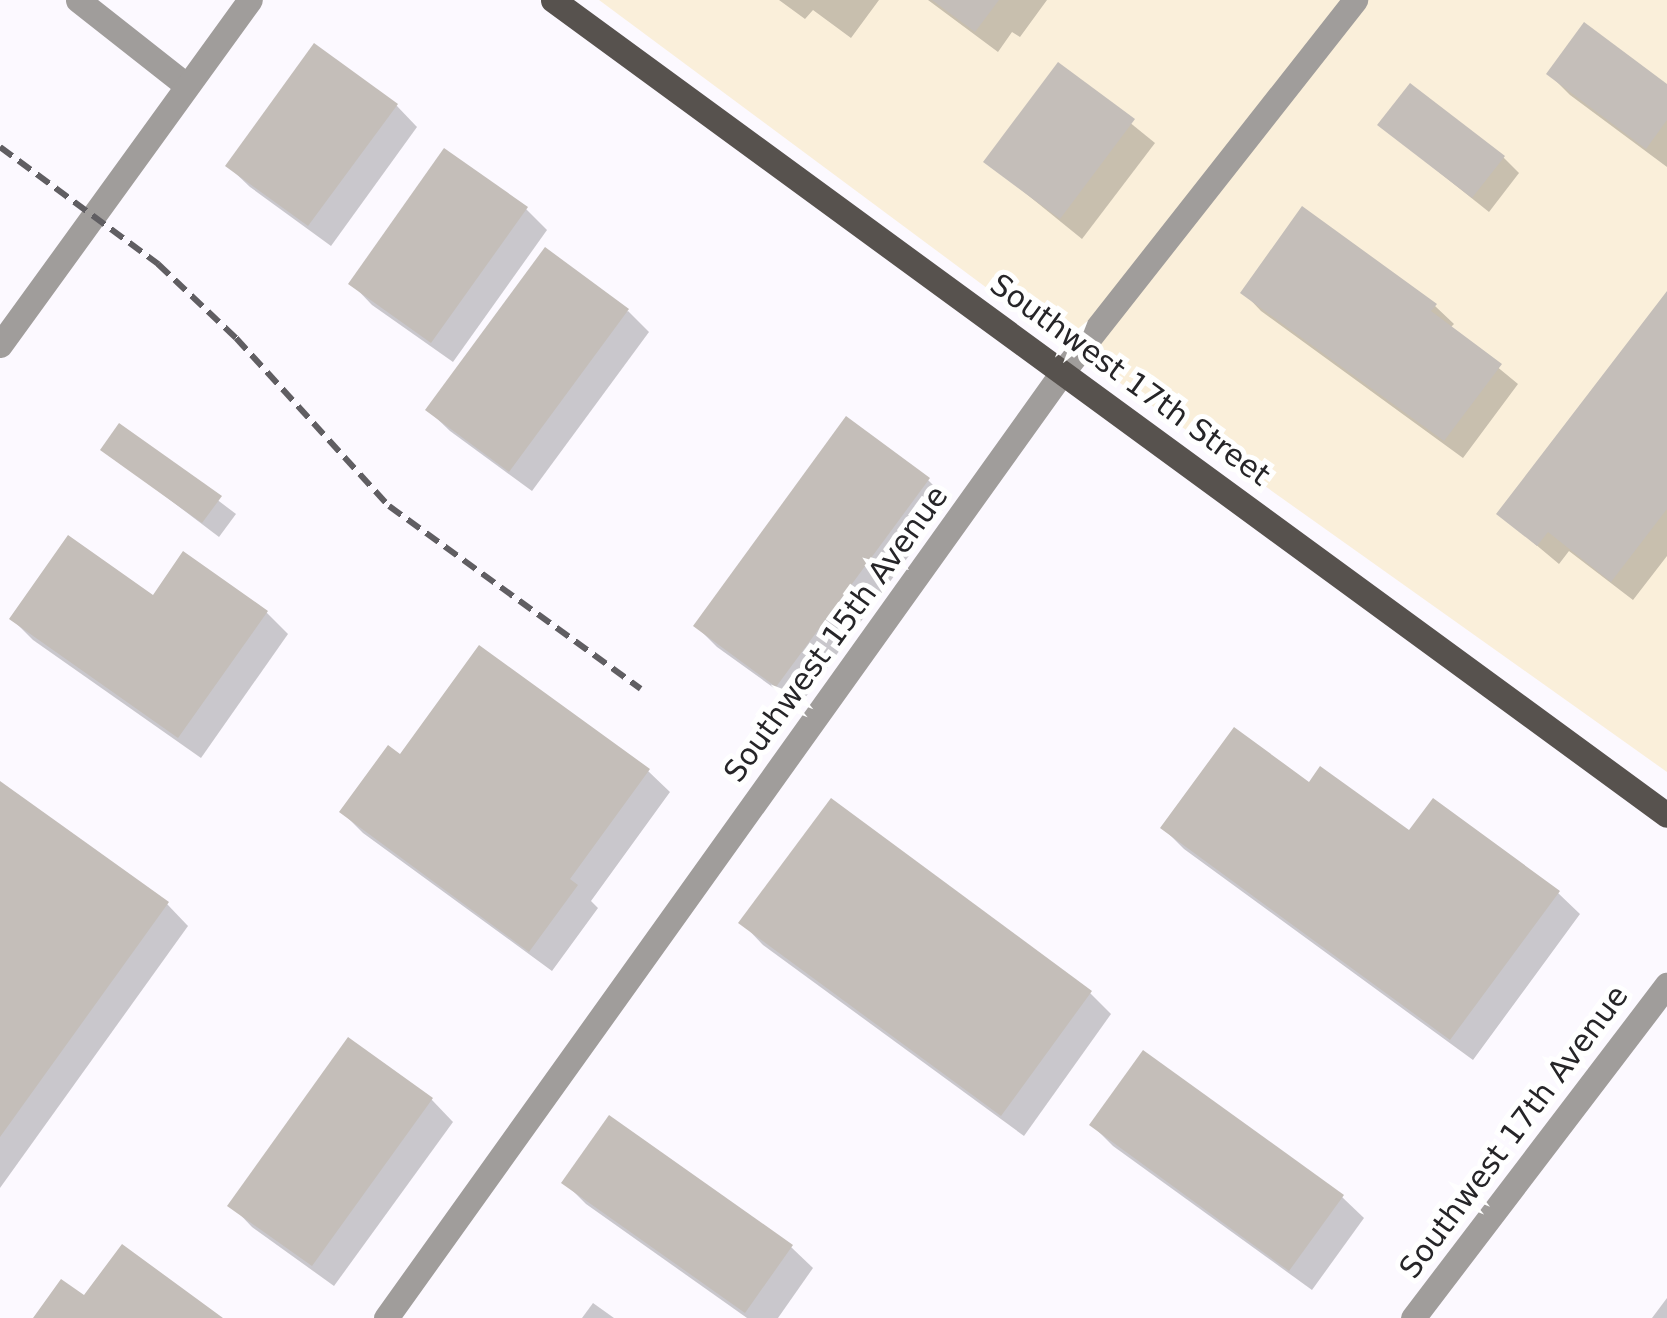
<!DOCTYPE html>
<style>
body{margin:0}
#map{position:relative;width:1667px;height:1318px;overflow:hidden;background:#fcf9ff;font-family:"DejaVu Sans",sans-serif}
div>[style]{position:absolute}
.commercial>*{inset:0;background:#faefda}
.shadow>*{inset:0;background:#0003}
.building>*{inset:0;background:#c4beb9}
.minor>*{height:25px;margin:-12.5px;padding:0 12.5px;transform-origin:12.5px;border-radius:12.5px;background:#a09d9b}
.major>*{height:25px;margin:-12.5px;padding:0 12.5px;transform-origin:12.5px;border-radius:12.5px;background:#57524e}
.rail>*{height:6px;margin-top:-3px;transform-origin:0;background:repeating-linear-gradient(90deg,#605e62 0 15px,transparent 0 23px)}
span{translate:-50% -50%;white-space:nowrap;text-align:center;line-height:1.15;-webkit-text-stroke:10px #fff;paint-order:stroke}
.street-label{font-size:30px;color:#262528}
</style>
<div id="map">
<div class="commercial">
<i style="clip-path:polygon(599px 0,1667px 0,1667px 772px,999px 297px)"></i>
</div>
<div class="shadow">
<i style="clip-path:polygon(779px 0,879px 0,851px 38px,813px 10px,805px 19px)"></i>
<i style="clip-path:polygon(928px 0,1047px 0,1020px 37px,1012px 32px,998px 52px)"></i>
<i style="clip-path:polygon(1059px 65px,1155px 143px,1082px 239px,986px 161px)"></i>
<i style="clip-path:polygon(1549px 74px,1667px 87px,1667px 167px,1570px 95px)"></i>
<i style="clip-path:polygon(396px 105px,417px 127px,331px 246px,250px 187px,228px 166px)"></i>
<i style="clip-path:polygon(1380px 125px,1503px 157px,1519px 173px,1489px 212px)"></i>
<i style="clip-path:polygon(526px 209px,547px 230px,453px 362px,372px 305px,351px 283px)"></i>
<i style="clip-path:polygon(1243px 292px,1435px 306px,1454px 324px,1450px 328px,1518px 384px,1463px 458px,1261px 311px)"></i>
<i style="clip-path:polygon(1667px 298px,1667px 556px,1633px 600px,1569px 551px,1559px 564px,1499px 514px)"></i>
<i style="clip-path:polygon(628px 311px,649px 332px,532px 491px,450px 431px,428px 410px)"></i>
<i style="clip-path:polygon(120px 426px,236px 514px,219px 537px,103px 449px)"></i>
<i style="clip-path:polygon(928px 480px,949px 501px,799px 706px,717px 647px,696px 626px)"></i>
<i style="clip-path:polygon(154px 598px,266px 612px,288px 634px,201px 758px,33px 640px,12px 619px)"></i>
<i style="clip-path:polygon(648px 771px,670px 792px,591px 901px,598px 908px,552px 971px,363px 833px,342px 812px)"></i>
<i style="clip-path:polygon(1309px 785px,1409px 834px,1558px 893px,1580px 914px,1473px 1060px,1184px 849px,1163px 828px)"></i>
<i style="clip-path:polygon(0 795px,167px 904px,188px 926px,0 1188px)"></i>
<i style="clip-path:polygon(742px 923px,1090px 993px,1111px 1014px,1024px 1136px,763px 945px)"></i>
<i style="clip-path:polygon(349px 1041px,432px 1100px,453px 1122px,334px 1286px,252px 1227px,231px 1205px)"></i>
<i style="clip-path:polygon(1092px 1125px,1342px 1197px,1364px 1218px,1312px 1290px,1113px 1146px)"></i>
<i style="clip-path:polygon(565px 1183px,791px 1247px,813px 1268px,778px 1318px,747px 1318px,586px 1204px)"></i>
<i style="clip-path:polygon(1667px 1298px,1667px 1318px,1652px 1318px)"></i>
<i style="clip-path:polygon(593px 1303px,614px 1318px,582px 1318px)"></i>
</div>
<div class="building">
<i style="clip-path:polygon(932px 0,999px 0,975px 32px)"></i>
<i style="clip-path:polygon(1584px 22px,1667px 84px,1667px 120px,1646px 149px,1546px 74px)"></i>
<i style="clip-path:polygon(314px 43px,398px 104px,308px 226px,225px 166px)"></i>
<i style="clip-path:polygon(1058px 62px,1135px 119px,1060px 219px,983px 162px)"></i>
<i style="clip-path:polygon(1410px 83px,1505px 156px,1472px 198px,1377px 125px)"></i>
<i style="clip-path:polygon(444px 148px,528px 207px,431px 343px,348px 284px)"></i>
<i style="clip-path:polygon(1302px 206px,1437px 304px,1431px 311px,1502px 364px,1444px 441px,1240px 293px)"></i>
<i style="clip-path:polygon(545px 247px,629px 309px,509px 472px,425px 410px)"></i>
<i style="clip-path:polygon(1667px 291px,1667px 509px,1611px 582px,1548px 532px,1537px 546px,1496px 514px)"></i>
<i style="clip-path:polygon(846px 416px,930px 478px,776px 687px,693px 626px)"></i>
<i style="clip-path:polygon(119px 423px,222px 496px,202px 523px,100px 450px)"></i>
<i style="clip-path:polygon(68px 535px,153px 595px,183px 551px,268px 611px,178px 738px,9px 619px)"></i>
<i style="clip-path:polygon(479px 645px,650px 769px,570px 879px,578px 885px,529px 952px,339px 812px,388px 745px,400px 754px)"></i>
<i style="clip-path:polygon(1234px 727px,1309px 782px,1320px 766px,1409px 830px,1433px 798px,1560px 891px,1450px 1040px,1160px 828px)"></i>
<i style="clip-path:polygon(0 781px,169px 902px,0 1137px)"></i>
<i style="clip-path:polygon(831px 798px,1092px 991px,1001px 1116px,738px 923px)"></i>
<i style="clip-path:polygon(348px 1037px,433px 1098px,312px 1266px,227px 1206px)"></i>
<i style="clip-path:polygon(1143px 1050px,1344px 1195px,1289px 1271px,1089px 1125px)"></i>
<i style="clip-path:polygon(609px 1115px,793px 1245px,745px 1313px,561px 1183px)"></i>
<i style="clip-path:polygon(122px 1244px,223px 1318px,33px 1318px,61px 1279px,84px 1295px)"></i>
</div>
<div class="minor">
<i style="left:78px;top:0;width:137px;rotate:38.2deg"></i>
<i style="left:0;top:345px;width:426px;rotate:-54.1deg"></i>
<i style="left:386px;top:1318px;width:1165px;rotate:-54.43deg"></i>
<i style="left:1064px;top:370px;width:471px;rotate:-51.8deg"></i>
<i style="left:1413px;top:1318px;width:419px;rotate:-52.7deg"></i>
</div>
<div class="major">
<i style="left:553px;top:0;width:1380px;rotate:36.19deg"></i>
</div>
<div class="rail">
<i style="left:0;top:147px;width:197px;rotate:36.5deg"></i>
<i style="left:158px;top:264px;width:108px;rotate:43.5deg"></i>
<i style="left:236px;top:338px;width:227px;rotate:47.7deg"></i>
<i style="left:389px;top:506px;width:311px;rotate:36deg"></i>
</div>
<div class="street-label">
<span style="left:1130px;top:380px;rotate:36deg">Southwest 17th Street</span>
<span style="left:836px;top:634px;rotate:-54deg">Southwest 15th Avenue</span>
<span style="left:1514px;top:1132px;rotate:-53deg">Southwest 17th Avenue</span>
</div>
</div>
